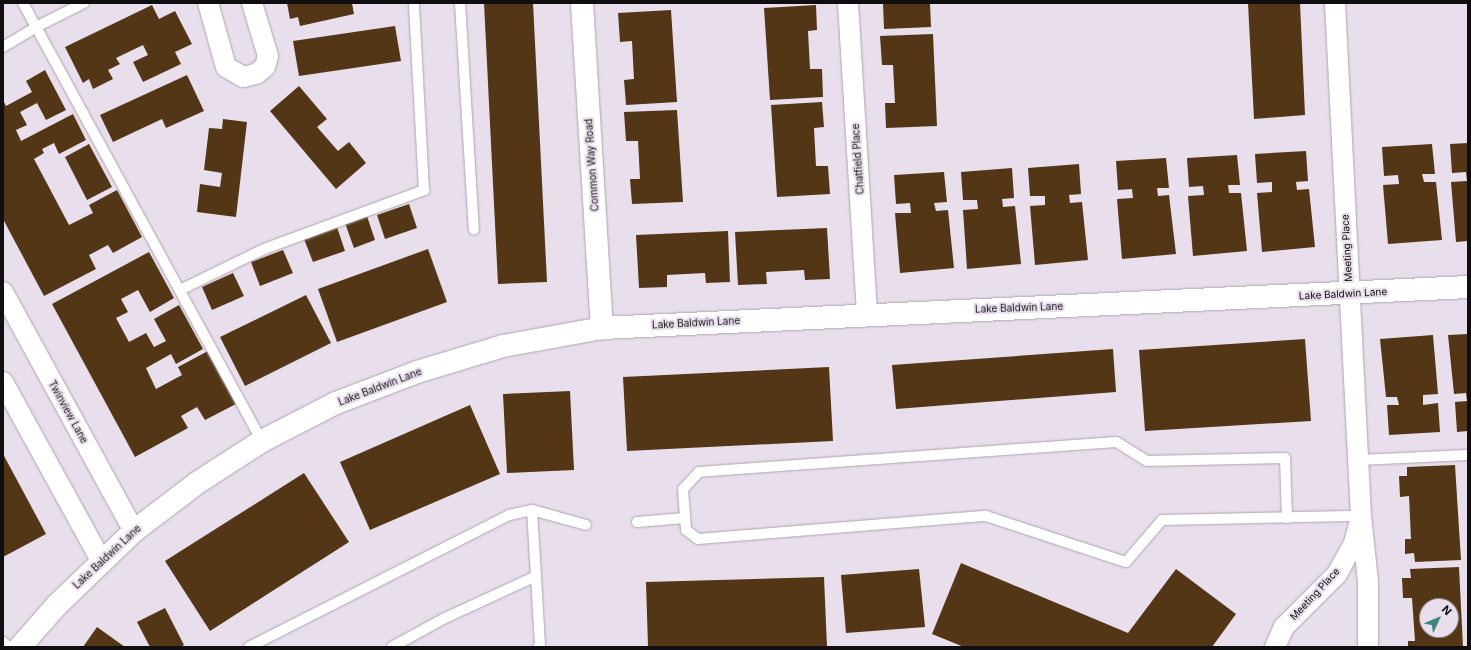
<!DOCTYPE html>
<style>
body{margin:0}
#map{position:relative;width:1471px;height:650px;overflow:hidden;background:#e9dfec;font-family:Inter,sans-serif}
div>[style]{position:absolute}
.building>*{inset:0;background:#523615}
.roads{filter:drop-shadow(0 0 1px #aea5b1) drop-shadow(0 0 1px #aea5b1)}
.service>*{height:10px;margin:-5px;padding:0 5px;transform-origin:5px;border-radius:5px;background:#fff}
.minor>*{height:20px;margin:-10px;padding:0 10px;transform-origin:10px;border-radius:10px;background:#fff}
.tertiary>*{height:22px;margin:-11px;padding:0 11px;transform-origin:11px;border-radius:11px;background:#fff}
span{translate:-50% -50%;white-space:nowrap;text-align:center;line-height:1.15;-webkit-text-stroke:4px #e9dfec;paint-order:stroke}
.street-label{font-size:10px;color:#110e11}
.frame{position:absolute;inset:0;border:4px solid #110e11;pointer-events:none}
.north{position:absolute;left:1419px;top:598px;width:40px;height:40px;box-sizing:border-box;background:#e9dfec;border:1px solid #938b94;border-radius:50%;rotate:46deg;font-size:11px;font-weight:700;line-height:16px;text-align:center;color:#110e11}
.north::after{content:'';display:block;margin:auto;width:14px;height:18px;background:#41877f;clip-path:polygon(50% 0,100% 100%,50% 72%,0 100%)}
</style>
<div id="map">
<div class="building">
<i style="clip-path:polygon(287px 3px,352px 3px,354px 14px,300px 26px,298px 17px,290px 19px)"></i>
<i style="clip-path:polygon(484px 3px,533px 3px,547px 282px,498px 284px)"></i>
<i style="clip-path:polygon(883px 3px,930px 3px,931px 27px,884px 29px)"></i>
<i style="clip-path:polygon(1248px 3px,1300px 3px,1305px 115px,1254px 119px)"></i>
<i style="clip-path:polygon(152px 5px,159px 19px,175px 11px,192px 44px,175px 52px,181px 64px,143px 82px,133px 62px,148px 55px,143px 45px,116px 58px,120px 64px,108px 70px,113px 79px,93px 89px,89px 79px,83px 83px,65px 47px)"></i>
<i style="clip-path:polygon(816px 5px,817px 30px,808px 31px,810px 69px,822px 69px,823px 97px,770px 100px,764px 8px)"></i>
<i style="clip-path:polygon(671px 10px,677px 102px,626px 105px,624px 80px,634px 79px,632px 41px,620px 42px,618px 13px)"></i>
<i style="clip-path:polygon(395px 26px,401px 61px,299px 76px,293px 41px)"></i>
<i style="clip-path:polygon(933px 34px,937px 126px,886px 128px,885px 103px,895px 103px,893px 65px,882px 65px,880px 36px)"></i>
<i style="clip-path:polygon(45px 70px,66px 110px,46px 120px,37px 103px,20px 112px,27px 125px,16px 130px,21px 141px,73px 114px,86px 140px,59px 154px,54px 143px,42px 149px,44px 153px,34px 159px,69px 225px,93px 213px,89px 205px,117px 190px,142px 237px,113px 253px,108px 245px,89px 255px,96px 269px,44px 296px,3px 219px,3px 100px,6px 106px,32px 92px,26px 81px)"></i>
<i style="clip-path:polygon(187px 75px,204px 111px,166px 128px,162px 119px,113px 142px,100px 115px)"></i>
<i style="clip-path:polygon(299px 86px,327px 119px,317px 127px,338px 151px,349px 142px,366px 163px,336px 189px,270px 111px)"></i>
<i style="clip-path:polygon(822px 102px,824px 127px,814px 128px,816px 166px,828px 166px,830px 194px,777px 197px,771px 105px)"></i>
<i style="clip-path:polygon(677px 110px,683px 202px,632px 204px,630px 179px,640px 179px,638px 141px,626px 141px,624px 112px)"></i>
<i style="clip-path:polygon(223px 119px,247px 122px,236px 217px,197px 212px,200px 184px,220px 187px,222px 173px,204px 170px,209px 128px,222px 129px)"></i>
<i style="clip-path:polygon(1468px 143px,1468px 241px,1456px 242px,1451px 182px,1467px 181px,1466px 172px,1452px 173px,1450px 144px)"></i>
<i style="clip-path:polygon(89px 144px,112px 187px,87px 200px,65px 157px)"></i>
<i style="clip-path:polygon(1432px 144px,1435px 174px,1422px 174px,1424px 182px,1436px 182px,1442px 240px,1388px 244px,1383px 185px,1399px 184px,1398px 175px,1384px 176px,1382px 147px)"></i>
<i style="clip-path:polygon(1306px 151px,1308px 181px,1296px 182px,1297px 190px,1309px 189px,1315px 247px,1262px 252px,1257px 193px,1272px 192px,1272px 182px,1257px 183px,1255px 154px)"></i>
<i style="clip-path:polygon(1237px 155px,1240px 185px,1228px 185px,1229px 193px,1241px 193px,1247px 251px,1193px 256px,1188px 196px,1204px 195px,1203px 186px,1189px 187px,1187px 158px)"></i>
<i style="clip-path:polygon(1166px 158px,1169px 188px,1157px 188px,1158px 196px,1169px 195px,1176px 254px,1122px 259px,1117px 199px,1133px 198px,1132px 189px,1118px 190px,1116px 161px)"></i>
<i style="clip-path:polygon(1079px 164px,1081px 194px,1069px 195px,1070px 203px,1082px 202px,1088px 260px,1035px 265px,1030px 206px,1045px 205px,1045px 196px,1030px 196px,1028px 168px)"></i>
<i style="clip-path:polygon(1012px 168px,1014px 198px,1002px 199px,1003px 207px,1015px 206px,1021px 264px,967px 269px,963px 210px,978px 209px,977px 200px,963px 200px,961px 172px)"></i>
<i style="clip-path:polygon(944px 172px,947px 202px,934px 203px,936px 211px,948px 210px,954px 268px,900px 273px,895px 213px,911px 213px,910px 203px,896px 204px,894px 175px)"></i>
<i style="clip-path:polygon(409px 204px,417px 228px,385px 239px,377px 215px)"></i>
<i style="clip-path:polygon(367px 216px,375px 240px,354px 248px,345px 223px)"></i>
<i style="clip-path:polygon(337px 227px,345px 251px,313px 262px,304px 239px)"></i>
<i style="clip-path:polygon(827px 228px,830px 279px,805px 280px,804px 270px,766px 272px,767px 284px,738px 285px,735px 232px)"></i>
<i style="clip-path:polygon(728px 231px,730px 282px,706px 283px,705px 273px,667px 275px,667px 287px,639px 288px,636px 235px)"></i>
<i style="clip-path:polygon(428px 249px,447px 302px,337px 342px,318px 289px)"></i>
<i style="clip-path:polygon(283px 250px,293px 273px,260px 286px,251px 262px)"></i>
<i style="clip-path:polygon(149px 252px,174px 298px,150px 312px,138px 290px,121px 299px,128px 312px,116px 318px,129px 342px,146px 333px,154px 347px,166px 341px,154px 319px,179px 305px,203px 349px,176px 364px,171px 354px,146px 368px,156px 389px,182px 375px,178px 367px,208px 351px,236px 404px,205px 420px,197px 407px,181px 416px,188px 428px,135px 457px,52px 304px)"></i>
<i style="clip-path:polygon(233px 273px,244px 296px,212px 310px,202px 287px)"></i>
<i style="clip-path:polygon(306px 295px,331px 343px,245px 386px,220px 337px)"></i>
<i style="clip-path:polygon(1468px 334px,1468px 431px,1457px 432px,1455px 402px,1467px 401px,1466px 393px,1454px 394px,1448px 335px)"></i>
<i style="clip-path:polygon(1433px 335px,1438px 394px,1423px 395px,1423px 405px,1438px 403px,1440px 432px,1389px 435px,1387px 405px,1399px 405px,1397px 397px,1386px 397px,1380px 339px)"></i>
<i style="clip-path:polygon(1305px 339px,1311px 421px,1145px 431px,1139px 350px)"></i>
<i style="clip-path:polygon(1113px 349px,1116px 392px,896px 409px,892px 365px)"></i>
<i style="clip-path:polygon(829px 367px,833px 441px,627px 451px,623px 377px)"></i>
<i style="clip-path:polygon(570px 391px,574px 470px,507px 473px,503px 394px)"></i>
<i style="clip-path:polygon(470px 405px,500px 474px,370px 530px,340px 462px)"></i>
<i style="clip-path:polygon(3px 454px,46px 534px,3px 557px)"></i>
<i style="clip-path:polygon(1455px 465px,1461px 560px,1415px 562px,1414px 553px,1405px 554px,1405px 539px,1411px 539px,1409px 496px,1400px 497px,1399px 476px,1407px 476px,1407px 467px)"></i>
<i style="clip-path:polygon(304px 473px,349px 542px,210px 631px,165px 561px)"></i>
<i style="clip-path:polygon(961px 563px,1128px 633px,1176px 569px,1236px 614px,1212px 647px,964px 647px,932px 634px)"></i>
<i style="clip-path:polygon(evenodd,1459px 567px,1463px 647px,1408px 647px,1408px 641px,1415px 641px,1412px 598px,1403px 598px,1402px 578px,1411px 578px,1410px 569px,1459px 567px,1427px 606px,1451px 606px,1451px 630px,1427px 630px,1427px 606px)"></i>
<i style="clip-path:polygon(919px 569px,925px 627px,846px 633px,841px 575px)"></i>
<i style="clip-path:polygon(824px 577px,827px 647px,648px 647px,646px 582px)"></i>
<i style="clip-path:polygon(165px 608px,184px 645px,180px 647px,150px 647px,137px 622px)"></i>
<i style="clip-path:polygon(97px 627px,125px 647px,83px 647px)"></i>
</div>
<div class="roads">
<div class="service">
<i style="left:23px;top:3px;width:499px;rotate:61.4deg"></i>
<i style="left:460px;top:3px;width:227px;rotate:86.5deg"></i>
<i style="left:3px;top:47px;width:39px;rotate:-31deg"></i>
<i style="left:36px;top:27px;width:54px;rotate:-26.6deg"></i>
<i style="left:180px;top:290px;width:93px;rotate:-26deg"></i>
<i style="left:264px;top:249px;width:171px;rotate:-20.2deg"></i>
<i style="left:424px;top:190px;width:187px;rotate:-93.1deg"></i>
<i style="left:1358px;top:460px;width:110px;rotate:-2.6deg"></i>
<i style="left:532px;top:510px;width:56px;rotate:15.5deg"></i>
<i style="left:1287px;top:518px;width:60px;rotate:-91.9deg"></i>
<i style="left:1285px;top:458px;width:138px;rotate:178.8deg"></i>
<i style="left:1147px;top:461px;width:36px;rotate:-148deg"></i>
<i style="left:1116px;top:442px;width:418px;rotate:175.9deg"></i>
<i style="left:699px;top:472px;width:23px;rotate:133deg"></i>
<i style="left:683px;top:489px;width:41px;rotate:85.8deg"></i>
<i style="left:686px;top:530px;width:15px;rotate:37deg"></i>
<i style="left:698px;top:539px;width:289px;rotate:-4.6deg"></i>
<i style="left:986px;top:516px;width:147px;rotate:18.2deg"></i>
<i style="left:1126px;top:562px;width:55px;rotate:-49.4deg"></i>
<i style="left:1162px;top:520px;width:199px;rotate:-1.2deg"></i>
<i style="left:637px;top:522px;width:48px;rotate:-4.8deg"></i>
<i style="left:3px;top:642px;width:8px;rotate:40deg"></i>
<i style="left:249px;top:647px;width:292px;rotate:-26.9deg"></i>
<i style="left:509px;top:515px;width:24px;rotate:-12deg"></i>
<i style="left:532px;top:510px;width:136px;rotate:86.6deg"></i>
<i style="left:540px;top:646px;width:2px;rotate:153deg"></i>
<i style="left:392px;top:647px;width:58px;rotate:-28.8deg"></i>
<i style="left:443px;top:619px;width:102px;rotate:-24.8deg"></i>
</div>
<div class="minor">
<i style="left:208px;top:3px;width:66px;rotate:74.3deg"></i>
<i style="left:226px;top:67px;width:20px;rotate:30deg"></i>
<i style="left:243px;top:77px;width:13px;rotate:-13deg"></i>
<i style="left:256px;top:74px;width:11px;rotate:-38deg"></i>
<i style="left:265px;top:67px;width:11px;rotate:-75deg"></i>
<i style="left:268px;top:56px;width:55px;rotate:-106.8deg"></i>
<i style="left:848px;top:3px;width:313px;rotate:86.5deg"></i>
<i style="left:1335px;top:3px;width:514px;rotate:87.1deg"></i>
<i style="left:1361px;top:516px;width:65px;rotate:83.9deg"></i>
<i style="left:1368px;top:581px;width:66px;rotate:90deg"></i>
<i style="left:3px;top:292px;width:273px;rotate:61.3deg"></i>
<i style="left:3px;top:382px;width:205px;rotate:61.2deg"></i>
<i style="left:1275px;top:647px;width:22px;rotate:-66deg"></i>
<i style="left:1284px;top:627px;width:75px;rotate:-45deg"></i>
<i style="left:1337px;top:574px;width:35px;rotate:-61deg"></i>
<i style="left:1354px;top:543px;width:20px;rotate:-75deg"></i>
</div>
<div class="tertiary">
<i style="left:582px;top:3px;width:326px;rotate:86.5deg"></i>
<i style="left:20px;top:647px;width:55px;rotate:-48.7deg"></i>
<i style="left:56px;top:606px;width:108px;rotate:-43.9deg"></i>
<i style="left:134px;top:531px;width:79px;rotate:-37.3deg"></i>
<i style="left:197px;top:483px;width:77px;rotate:-32.9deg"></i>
<i style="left:262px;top:441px;width:83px;rotate:-27.2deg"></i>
<i style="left:336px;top:403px;width:87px;rotate:-20.9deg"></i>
<i style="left:417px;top:372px;width:90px;rotate:-16.8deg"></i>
<i style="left:503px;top:346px;width:101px;rotate:-10.3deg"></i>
<i style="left:602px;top:328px;width:867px;rotate:-2.71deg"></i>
</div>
</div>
<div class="street-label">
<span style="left:858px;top:159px;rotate:-94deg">Chatfield Place</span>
<span style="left:592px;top:165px;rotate:-94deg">Common Way Road</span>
<span style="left:1347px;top:248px;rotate:-93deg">Meeting Place</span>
<span style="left:1343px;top:294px;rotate:-3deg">Lake Baldwin Lane</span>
<span style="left:1019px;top:308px;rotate:-2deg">Lake Baldwin Lane</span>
<span style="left:696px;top:323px;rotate:-3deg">Lake Baldwin Lane</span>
<span style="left:380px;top:387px;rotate:-21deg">Lake Baldwin Lane</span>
<span style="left:68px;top:412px;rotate:61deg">Twinview Lane</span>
<span style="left:107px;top:557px;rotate:-43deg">Lake Baldwin Lane</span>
<span style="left:1315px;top:594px;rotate:-47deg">Meeting Place</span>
</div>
<div class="frame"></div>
<div class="north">N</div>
</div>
